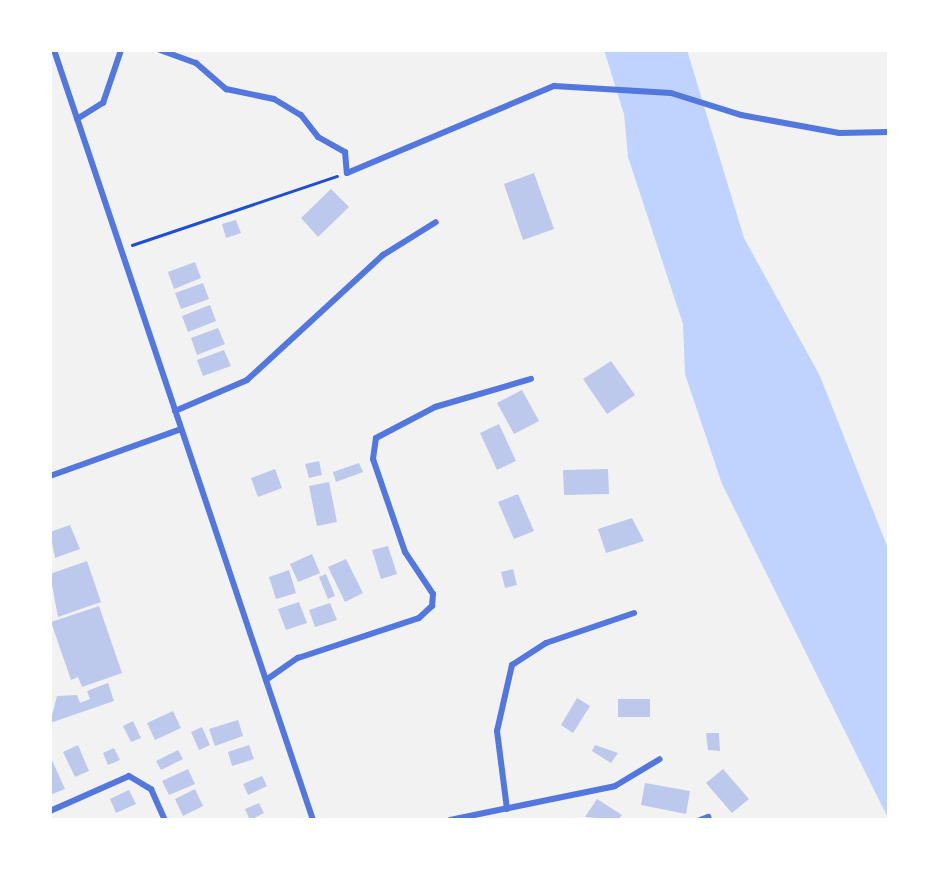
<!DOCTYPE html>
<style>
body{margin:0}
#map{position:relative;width:939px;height:870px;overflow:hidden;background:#f2f2f2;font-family:"Asap Condensed",sans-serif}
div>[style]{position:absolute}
.water>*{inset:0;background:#bfd3fe}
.building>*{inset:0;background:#bdc9ec}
.path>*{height:2.5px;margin:-1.25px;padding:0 1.25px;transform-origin:1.25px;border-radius:1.25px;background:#1d4ed8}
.minor>*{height:6px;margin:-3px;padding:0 3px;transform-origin:3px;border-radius:3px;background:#5277de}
span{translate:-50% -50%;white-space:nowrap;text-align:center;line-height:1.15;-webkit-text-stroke:9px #fff;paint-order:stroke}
.frame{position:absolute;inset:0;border:52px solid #fff;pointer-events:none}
</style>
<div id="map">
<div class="water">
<i style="clip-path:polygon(604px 50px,687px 50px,744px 238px,820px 376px,889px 551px,889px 820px,722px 484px,685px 374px,683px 324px,628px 157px,624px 114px)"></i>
</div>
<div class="building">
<i style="clip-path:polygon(534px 173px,554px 229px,523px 240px,504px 184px)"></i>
<i style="clip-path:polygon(331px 189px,349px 207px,318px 237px,301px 218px)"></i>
<i style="clip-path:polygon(236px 220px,241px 233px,226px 238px,222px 224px)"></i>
<i style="clip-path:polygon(195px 262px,201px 278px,174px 289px,168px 272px)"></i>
<i style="clip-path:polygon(203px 283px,209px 299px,181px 309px,175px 293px)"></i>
<i style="clip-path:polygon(210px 305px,216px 321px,188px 332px,182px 316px)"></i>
<i style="clip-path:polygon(218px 328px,225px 344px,197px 355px,191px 338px)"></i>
<i style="clip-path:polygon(224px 350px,231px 366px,203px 376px,197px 360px)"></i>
<i style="clip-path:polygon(611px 361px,635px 395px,607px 414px,583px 379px)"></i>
<i style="clip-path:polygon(522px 390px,539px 421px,514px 434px,497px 403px)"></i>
<i style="clip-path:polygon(499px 424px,516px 461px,497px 470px,480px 433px)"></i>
<i style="clip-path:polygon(319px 461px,322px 475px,309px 478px,305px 464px)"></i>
<i style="clip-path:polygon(359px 463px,363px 472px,336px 482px,333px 472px)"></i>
<i style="clip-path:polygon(275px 469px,282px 488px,258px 497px,251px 478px)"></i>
<i style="clip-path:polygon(608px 469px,609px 494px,564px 495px,563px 470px)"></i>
<i style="clip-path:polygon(329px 482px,337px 522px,317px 526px,309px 486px)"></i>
<i style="clip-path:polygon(518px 494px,534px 531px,514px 539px,498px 502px)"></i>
<i style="clip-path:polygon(632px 518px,644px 541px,606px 553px,598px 529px)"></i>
<i style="clip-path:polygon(70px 525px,80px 549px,55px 558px,50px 532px)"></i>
<i style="clip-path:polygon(388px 546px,397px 574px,381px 579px,372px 550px)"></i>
<i style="clip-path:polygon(312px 554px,320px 573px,298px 582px,290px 564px)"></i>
<i style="clip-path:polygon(346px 559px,363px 593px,345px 602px,328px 567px)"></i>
<i style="clip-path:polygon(87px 561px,101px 602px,58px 617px,50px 574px)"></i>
<i style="clip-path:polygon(513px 569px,517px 585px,505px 588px,501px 572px)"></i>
<i style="clip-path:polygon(289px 570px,296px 593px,276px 599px,269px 577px)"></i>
<i style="clip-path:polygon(326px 574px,335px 596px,328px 599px,319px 577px)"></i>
<i style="clip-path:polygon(299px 602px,307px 623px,286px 630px,278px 609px)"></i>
<i style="clip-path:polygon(330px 603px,337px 620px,315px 627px,309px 610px)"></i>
<i style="clip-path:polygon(99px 606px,122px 673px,82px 687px,78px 677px,71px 680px,51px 622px)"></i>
<i style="clip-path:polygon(108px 683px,114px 701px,50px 723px,57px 696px,77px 695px,80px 703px,90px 699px,87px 691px)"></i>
<i style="clip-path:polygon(577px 698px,590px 706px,573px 733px,561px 725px)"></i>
<i style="clip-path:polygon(618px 699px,650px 699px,650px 717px,618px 717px)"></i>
<i style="clip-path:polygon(173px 711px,181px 728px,155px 740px,147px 723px)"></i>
<i style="clip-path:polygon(238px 720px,243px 736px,215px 746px,209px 729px)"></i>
<i style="clip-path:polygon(133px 721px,141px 738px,131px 742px,123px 726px)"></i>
<i style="clip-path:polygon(202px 727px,210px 745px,199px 750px,191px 732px)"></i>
<i style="clip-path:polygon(706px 733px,719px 733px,720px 751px,708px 750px)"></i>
<i style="clip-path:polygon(78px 745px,89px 771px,75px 777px,63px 752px)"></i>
<i style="clip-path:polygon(249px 745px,254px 759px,232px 766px,228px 752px)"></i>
<i style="clip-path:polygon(595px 745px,618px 753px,611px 763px,592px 751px)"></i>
<i style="clip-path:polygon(114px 748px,120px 760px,108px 765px,103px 753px)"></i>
<i style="clip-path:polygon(178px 750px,183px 759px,161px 770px,156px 761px)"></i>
<i style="clip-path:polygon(50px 756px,65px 789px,50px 795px)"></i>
<i style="clip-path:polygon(188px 769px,195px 784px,169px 795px,162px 781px)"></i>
<i style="clip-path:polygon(723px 769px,749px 799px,732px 813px,706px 783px)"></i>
<i style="clip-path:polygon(262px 776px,267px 786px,248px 795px,243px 784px)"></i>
<i style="clip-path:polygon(645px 783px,690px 791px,686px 814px,641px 805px)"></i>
<i style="clip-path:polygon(195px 789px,203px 806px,183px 816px,175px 799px)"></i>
<i style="clip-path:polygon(129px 790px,136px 804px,116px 813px,110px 799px)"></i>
<i style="clip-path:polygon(597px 799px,622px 815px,618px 820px,585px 817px)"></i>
<i style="clip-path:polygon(259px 803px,264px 813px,250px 820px,245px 809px)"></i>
</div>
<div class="path">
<i style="left:132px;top:245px;width:216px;rotate:-18.6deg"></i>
</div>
<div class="minor">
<i style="left:54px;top:50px;width:812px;rotate:71.41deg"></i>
<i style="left:160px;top:50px;width:38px;rotate:20deg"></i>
<i style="left:196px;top:63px;width:40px;rotate:41deg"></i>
<i style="left:226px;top:89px;width:49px;rotate:11.8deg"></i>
<i style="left:274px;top:99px;width:31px;rotate:31deg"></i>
<i style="left:301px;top:115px;width:28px;rotate:52deg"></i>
<i style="left:318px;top:137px;width:31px;rotate:29deg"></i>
<i style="left:345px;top:152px;width:21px;rotate:85deg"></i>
<i style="left:347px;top:173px;width:225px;rotate:-22.8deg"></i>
<i style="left:554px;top:86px;width:117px;rotate:3.4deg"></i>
<i style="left:671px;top:93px;width:73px;rotate:17.4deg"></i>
<i style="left:741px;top:115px;width:100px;rotate:10.4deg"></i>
<i style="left:839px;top:133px;width:50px;rotate:-1.1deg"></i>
<i style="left:77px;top:119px;width:31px;rotate:-32deg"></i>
<i style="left:103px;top:103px;width:56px;rotate:-71.2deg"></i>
<i style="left:175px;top:411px;width:78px;rotate:-23.3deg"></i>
<i style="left:247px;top:380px;width:185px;rotate:-42.6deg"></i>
<i style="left:383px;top:255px;width:62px;rotate:-31.9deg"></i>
<i style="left:50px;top:476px;width:139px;rotate:-19.7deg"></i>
<i style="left:266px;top:680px;width:39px;rotate:-35deg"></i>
<i style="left:298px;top:658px;width:127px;rotate:-18.3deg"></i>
<i style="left:419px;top:618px;width:18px;rotate:-43deg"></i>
<i style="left:432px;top:606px;width:12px;rotate:-85deg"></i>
<i style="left:433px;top:594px;width:50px;rotate:-123.7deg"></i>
<i style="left:405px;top:552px;width:98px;rotate:-109deg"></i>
<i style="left:373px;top:459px;width:21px;rotate:-82deg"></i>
<i style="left:376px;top:438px;width:67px;rotate:-27.7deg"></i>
<i style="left:435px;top:407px;width:100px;rotate:-16.3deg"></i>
<i style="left:507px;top:809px;width:79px;rotate:-97.3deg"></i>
<i style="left:497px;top:731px;width:68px;rotate:-77.2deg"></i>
<i style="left:512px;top:665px;width:40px;rotate:-32.9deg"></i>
<i style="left:546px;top:643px;width:93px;rotate:-18.8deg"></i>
<i style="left:50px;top:811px;width:86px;rotate:-23.9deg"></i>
<i style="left:129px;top:776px;width:26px;rotate:31deg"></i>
<i style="left:151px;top:789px;width:34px;rotate:66deg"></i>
<i style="left:450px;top:820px;width:168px;rotate:-11.6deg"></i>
<i style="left:615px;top:786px;width:52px;rotate:-31deg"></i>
<i style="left:700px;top:820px;width:9px;rotate:-21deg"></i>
</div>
<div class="frame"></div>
</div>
